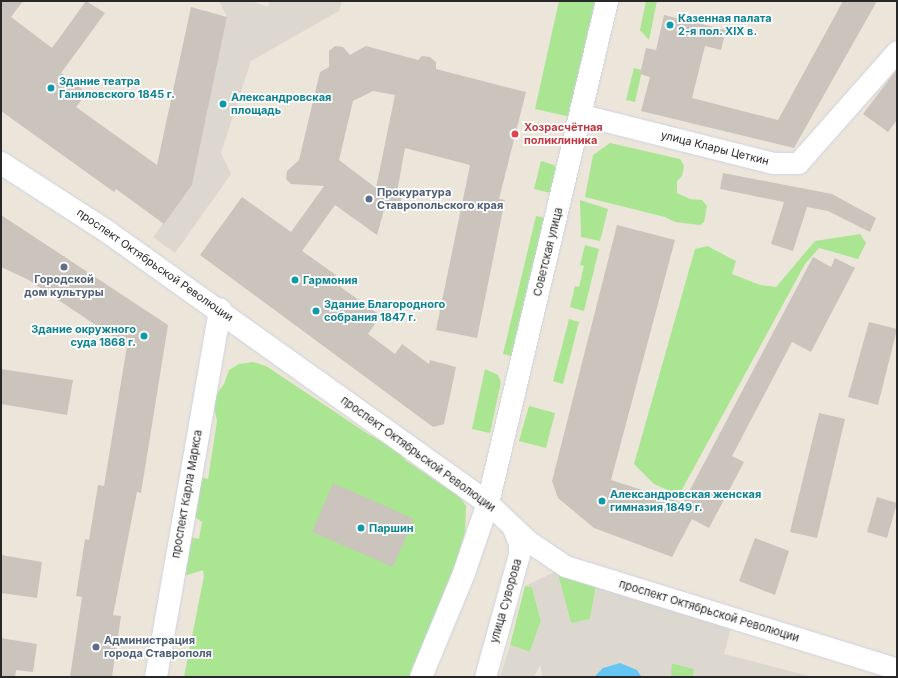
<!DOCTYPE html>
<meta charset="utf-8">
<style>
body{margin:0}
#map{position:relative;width:898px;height:678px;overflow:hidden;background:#ece5d9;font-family:Inter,sans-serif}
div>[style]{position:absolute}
.green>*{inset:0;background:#aae592}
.plaza>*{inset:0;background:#dcd8d0}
.water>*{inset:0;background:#66c6f3}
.building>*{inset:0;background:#cac4bc}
.roads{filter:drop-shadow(0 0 1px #ced1e2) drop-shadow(0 0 1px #ced1e2)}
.street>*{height:21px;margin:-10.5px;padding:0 10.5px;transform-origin:10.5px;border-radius:10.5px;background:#fff}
.secondary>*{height:22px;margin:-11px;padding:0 11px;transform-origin:11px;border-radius:11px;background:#fff}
.dots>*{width:11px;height:11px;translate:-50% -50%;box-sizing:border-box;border:2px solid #fff;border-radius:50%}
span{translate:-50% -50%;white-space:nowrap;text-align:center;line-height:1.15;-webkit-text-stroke:3.5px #fff;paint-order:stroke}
.culture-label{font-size:11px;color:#0d838f;font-weight:700}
.left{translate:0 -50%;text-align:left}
.right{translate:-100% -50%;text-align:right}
.health-label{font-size:11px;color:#be3a42;font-weight:700}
.street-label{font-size:11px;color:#282828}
.service-label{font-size:11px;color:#4e5e75;font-weight:700}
.frame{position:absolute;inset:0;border:2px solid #282828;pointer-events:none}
</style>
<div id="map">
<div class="green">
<i style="clip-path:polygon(559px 1px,602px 1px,576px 118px,535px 109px)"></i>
<i style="clip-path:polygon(646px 1px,657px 1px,649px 40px,640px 30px)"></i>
<i style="clip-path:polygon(634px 68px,641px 70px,641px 75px,635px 102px,626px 100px)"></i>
<i style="clip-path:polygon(610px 143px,680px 159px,684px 166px,682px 176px,677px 181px,677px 193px,690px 199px,702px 200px,707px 206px,704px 222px,700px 225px,675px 222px,665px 217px,585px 197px,593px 155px)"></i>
<i style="clip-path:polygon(541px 161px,554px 165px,557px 170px,551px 193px,534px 189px)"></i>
<i style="clip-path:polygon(580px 200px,608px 209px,600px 241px,581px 237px)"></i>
<i style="clip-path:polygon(536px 216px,546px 218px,512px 356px,503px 354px)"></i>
<i style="clip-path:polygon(860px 234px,866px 243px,858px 259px,819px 248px,805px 264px,679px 495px,654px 484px,634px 464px,695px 249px,708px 246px,713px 249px,736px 261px,732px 274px,760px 285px,776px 287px,815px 241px)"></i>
<i style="clip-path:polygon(585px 245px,599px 249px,584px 311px,570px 307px,575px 286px,579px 287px,584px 266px,580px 265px)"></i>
<i style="clip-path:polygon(569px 319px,579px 322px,563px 384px,553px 381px)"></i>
<i style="clip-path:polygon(253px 362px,266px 366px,368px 434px,398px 450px,405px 460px,460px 497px,466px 506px,465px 532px,447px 594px,412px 677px,184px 677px,204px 576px,203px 570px,184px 576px,190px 537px,199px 539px,202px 522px,195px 517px,191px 506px,199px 477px,208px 479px,217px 421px,214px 407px,216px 395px,224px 384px,229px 370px,239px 364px)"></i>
<i style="clip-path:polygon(485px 369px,498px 375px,501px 382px,490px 433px,472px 429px)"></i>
<i style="clip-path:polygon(529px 406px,555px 413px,546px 448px,519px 441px)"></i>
<i style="clip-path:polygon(557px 571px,597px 581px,590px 619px,571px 624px)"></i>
<i style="clip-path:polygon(525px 586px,532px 587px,541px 621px,530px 652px,510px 645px)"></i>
<i style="clip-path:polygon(671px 663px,695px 669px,693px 677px,671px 677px)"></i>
</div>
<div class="plaza">
<i style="clip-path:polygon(219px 1px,251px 1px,268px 7px,269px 1px,342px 1px,339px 11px,251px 61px,221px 153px,231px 174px,175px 253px,153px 237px,192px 185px,227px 17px)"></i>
<i style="clip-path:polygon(557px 571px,571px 623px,590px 619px,597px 581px,732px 624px,724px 654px,813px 677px,693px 677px,694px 669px,672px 663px,671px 677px,642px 677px,637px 670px,596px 674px,594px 677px,543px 677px,540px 665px,534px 677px,500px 677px,510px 645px,530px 652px,541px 621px,532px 587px,525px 586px)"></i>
</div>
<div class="water">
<i style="clip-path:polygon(620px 663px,637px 670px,642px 677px,594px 677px,603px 668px)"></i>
</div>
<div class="building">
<i style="clip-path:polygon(1px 1px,23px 1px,11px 17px,52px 48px,86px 1px,105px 13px,61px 73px,87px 93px,76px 107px,157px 165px,191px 7px,227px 17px,192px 185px,164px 224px,116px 189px,114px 192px,1px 111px)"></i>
<i style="clip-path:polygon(843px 1px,877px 1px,794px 148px,641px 111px,650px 77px,640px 74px,646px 48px,656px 50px,664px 15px,726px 30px,721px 50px,705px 46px,692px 98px,778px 120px)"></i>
<i style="clip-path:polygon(evenodd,335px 46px,343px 47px,350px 55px,366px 46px,418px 60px,422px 56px,430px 57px,436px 62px,436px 69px,526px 92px,499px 199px,505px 200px,477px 338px,436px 330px,470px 165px,405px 148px,397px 192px,401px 197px,401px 205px,395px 211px,384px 210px,377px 235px,335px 205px,302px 251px,336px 275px,332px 281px,387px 320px,362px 315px,375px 324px,368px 334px,395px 354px,402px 344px,429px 364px,430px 360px,456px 367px,444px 424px,433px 427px,200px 255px,242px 197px,291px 232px,324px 186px,291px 184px,286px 179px,287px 171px,299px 160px,320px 72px,329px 67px,329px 51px,335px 46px,373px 91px,395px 95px,376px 188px,339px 160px,353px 101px,373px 91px)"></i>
<i style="clip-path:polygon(897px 69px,897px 120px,888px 132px,863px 114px)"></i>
<i style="clip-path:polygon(723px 173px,832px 194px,876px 218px,870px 232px,828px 211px,807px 207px,793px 251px,771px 244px,784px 202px,720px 189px)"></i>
<i style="clip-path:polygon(1px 215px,168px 325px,141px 493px,137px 492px,113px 615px,121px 616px,112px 677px,70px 677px,82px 597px,76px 596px,80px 571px,85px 539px,89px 540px,98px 485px,104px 486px,127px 346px,27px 279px,1px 267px)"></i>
<i style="clip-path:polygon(617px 225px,675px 240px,611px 480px,683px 503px,813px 257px,831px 267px,835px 258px,855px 268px,811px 352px,792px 342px,732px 456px,744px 462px,709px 528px,692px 519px,672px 557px,594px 528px,558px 498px,552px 481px)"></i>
<i style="clip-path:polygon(869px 322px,897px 329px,878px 405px,848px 397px)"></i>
<i style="clip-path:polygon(1px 369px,73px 380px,67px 415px,1px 404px)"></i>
<i style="clip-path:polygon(819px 413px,845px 419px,817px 538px,790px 532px)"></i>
<i style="clip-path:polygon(333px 483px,414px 519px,393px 567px,312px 532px)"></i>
<i style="clip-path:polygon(877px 497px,897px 503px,887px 538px,867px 532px)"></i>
<i style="clip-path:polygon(755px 538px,789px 551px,775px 595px,739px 581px)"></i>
<i style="clip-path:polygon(1px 555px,42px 562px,37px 598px,1px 593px)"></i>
<i style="clip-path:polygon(1px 638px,37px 644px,33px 672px,16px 670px,15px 677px,1px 677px)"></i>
</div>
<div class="roads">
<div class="street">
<i style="left:582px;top:115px;width:197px;rotate:14.1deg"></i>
<i style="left:773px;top:163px;width:25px"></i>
<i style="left:798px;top:163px;width:149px;rotate:-48.5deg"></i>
<i style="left:488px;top:503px;width:55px;rotate:43.5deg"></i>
<i style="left:528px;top:541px;width:45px;rotate:34deg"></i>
<i style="left:565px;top:566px;width:348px;rotate:17.2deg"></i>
<i style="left:485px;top:677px;width:128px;rotate:-74.5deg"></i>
<i style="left:519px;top:554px;width:11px;rotate:-90deg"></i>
<i style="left:519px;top:543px;width:18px;rotate:-112deg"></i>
</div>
<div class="secondary">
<i style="left:1px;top:163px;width:124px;rotate:32.8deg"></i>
<i style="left:105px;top:230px;width:470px;rotate:35.5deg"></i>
<i style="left:156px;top:677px;width:373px;rotate:-80.1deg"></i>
<i style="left:421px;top:677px;width:113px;rotate:-67.5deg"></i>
<i style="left:464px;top:573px;width:74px;rotate:-71.1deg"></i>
<i style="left:488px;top:503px;width:516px;rotate:-76.66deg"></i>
</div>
</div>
<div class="dots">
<i style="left:670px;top:25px;background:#0f9aa8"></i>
<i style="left:51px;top:88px;background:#0f9aa8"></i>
<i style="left:223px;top:104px;background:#0f9aa8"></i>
<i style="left:515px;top:134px;background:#e0444e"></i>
<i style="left:369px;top:199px;background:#5c6f8a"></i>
<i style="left:64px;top:267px;background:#5c6f8a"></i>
<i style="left:295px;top:280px;background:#0f9aa8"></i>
<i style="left:316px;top:311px;background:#0f9aa8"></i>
<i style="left:144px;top:336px;background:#0f9aa8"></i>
<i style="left:602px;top:501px;background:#0f9aa8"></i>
<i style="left:361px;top:528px;background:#0f9aa8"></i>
<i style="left:96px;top:647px;background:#5c6f8a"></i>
</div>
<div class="culture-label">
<span class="left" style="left:678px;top:25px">Казенная палата<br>2-я пол. XIX в.</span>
<span class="left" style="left:59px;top:88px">Здание театра<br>Ганиловского 1845 г.</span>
<span class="left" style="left:231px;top:104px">Александровская<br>площадь</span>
<span class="left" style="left:303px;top:280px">Гармония</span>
<span class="left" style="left:324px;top:311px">Здание Благородного<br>собрания 1847 г.</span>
<span class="right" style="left:136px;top:336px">Здание окружного<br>суда 1868 г.</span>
<span class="left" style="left:610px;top:501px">Александровская женская<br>гимназия 1849 г.</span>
<span class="left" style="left:369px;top:528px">Паршин</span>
</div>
<div class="health-label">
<span class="left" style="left:524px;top:134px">Хозрасчётная<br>поликлиника</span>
</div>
<div class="street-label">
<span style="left:715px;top:148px;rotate:14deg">улица Клары Цеткин</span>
<span style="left:548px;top:252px;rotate:-76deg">Советская улица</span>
<span style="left:155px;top:265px;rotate:35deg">проспект Октябрьской Революции</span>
<span style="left:418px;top:454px;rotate:36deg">проспект Октябрьской Революции</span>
<span style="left:187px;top:494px;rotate:-80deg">проспект Карла Маркса</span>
<span style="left:506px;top:601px;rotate:-74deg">улица Суворова</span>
<span style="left:709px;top:611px;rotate:17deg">проспект Октябрьской Революции</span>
</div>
<div class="service-label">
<span class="left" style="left:377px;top:199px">Прокуратура<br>Ставропольского края</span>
<span style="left:64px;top:286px">Городской<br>дом культуры</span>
<span class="left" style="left:104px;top:647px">Администрация<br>города Ставрополя</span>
</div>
<div class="frame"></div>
</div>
